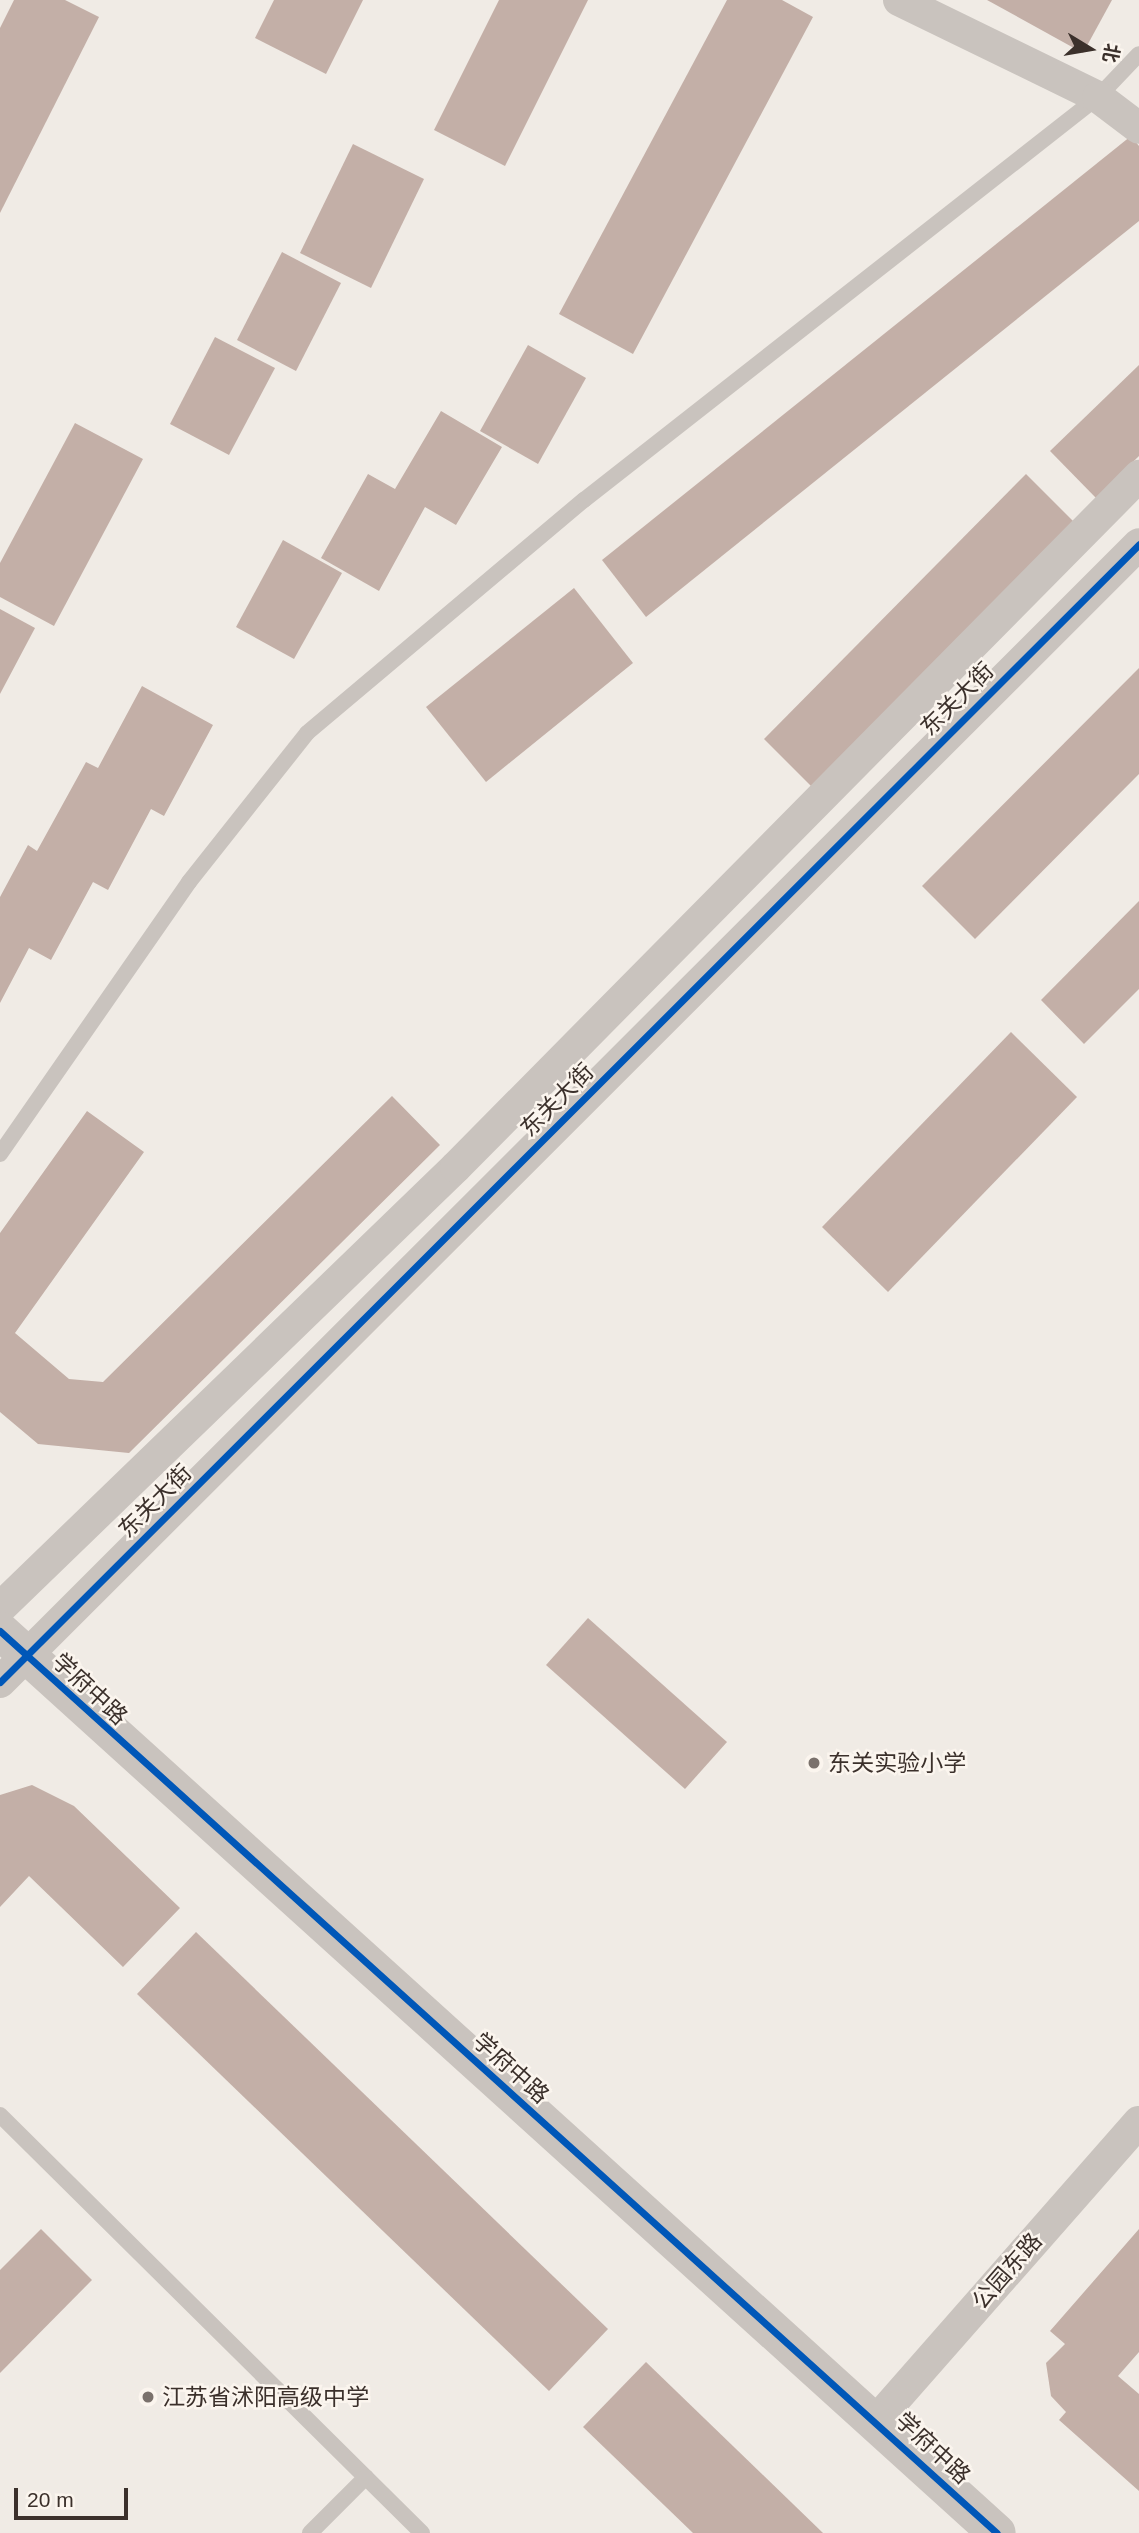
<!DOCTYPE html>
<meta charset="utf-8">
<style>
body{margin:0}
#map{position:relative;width:1139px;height:2533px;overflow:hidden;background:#f0ebe5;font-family:Helvetica,"Noto Sans SC",sans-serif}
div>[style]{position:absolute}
.building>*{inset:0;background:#c3afa7}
.service>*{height:16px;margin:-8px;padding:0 8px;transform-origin:8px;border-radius:8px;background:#c9c3be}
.minor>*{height:32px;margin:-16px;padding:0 16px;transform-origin:16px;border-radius:16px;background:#c9c3be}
.tertiary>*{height:38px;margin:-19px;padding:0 19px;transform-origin:19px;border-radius:19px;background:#c9c3be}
.cycleway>*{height:7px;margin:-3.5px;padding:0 3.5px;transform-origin:3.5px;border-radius:3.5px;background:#0057b8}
.dots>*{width:19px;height:19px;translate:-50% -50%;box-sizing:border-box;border:4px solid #fbf5ee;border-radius:50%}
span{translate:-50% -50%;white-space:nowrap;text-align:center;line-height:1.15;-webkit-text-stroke:5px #fbf5ee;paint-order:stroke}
.street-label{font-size:23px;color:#3b302b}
.poi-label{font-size:23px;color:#3b302b}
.left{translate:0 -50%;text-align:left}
.north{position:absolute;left:1055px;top:14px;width:70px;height:70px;-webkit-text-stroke:5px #fbf5ee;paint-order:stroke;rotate:101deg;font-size:19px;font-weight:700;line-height:28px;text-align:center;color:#3b302b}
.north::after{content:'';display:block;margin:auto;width:24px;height:32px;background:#3b302b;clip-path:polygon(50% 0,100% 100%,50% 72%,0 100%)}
.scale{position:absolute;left:14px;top:2488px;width:114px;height:32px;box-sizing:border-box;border:4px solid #3b302b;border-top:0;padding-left:9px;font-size:21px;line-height:24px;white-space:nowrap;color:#3b302b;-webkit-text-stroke:5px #fbf5ee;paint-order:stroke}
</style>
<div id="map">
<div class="building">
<i style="clip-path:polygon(14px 0,65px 0,99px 17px,0 213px,0 28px)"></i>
<i style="clip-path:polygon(274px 0,363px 0,326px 74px,255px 38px)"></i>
<i style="clip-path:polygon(499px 0,588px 0,505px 166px,434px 130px)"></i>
<i style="clip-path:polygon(727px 0,782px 0,813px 17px,633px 354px,559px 314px)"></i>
<i style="clip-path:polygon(987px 0,1112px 0,1083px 53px)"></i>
<i style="clip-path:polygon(1131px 136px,1139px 146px,1139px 221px,646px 617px,602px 560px)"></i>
<i style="clip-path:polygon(353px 144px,424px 179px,371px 288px,300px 253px)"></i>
<i style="clip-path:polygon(282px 252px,341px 283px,296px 371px,237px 340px)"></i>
<i style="clip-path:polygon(215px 337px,275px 368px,229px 455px,170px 424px)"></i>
<i style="clip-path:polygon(528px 345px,586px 378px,538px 464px,480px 431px)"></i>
<i style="clip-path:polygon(1139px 365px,1139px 456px,1096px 498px,1050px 451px)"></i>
<i style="clip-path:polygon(441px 411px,502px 447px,456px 525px,425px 507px,379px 591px,321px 558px,368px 474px,395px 489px)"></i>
<i style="clip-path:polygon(75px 423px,143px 459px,54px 626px,0 597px,0 563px)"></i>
<i style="clip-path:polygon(1026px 474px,1075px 523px,813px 788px,764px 739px)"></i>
<i style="clip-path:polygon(283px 540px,342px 573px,294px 659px,236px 627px)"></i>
<i style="clip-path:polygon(574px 588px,633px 663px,486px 782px,426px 707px)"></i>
<i style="clip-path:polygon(0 609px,35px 628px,0 694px)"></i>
<i style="clip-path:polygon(1139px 668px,1139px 774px,975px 939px,922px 886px)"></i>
<i style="clip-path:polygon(142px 686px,213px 725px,164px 816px,151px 809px,108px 890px,93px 882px,51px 960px,29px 948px,0 1003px,0 897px,28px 845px,37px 851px,86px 762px,98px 768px)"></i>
<i style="clip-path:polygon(1139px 901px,1139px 989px,1084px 1044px,1041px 1000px)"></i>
<i style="clip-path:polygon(1011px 1032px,1077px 1097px,888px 1292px,822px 1227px)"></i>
<i style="clip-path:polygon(392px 1096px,440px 1145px,129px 1453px,38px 1444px,0 1412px,0 1233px,87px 1111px,144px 1152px,15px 1333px,69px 1379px,103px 1382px)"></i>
<i style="clip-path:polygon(588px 1618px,727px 1742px,685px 1789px,546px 1665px)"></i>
<i style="clip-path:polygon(32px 1785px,74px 1806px,180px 1908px,123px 1967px,29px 1876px,0 1907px,0 1795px)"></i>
<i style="clip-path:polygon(196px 1932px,608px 2329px,549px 2391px,137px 1994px)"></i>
<i style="clip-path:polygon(41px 2229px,92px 2280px,0 2373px,0 2270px)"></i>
<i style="clip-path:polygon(1139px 2229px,1139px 2352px,1118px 2376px,1139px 2394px,1139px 2491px,1059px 2420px,1066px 2412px,1051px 2396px,1046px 2363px,1065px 2344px,1050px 2331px)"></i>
<i style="clip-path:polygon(646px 2362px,823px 2533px,693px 2533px,583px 2427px)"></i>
</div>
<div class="service">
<i style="left:0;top:1154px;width:331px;rotate:-55.2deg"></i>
<i style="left:189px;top:882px;width:190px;rotate:-51.6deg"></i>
<i style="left:307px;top:733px;width:362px;rotate:-40.1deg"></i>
<i style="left:584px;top:500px;width:653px;rotate:-38.1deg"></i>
<i style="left:1098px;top:97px;width:59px;rotate:-46.4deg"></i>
<i style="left:0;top:2115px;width:594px;rotate:44.73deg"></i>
<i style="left:310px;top:2533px;width:79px;rotate:-45deg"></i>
</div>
<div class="minor">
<i style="left:899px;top:0;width:221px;rotate:26deg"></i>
<i style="left:1098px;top:97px;width:51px;rotate:37.1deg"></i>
<i style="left:0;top:1608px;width:634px;rotate:-44.04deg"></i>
<i style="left:456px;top:1167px;width:972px;rotate:-45.33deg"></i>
<i style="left:0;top:1682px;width:1610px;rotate:-44.97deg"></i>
<i style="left:876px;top:2421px;width:398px;rotate:-48.7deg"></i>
</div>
<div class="tertiary">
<i style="left:0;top:1631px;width:1344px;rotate:42.14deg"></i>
</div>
<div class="cycleway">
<i style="left:0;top:1631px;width:1344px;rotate:42.14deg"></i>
<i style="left:0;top:1682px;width:1610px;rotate:-44.97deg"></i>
</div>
<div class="dots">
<i style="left:814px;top:1763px;background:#7a716c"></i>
<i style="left:148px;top:2397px;background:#7a716c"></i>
</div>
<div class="street-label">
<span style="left:957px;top:699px;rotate:-45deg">东关大街</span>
<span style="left:557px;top:1100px;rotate:-45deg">东关大街</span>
<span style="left:155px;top:1501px;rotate:-45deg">东关大街</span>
<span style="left:90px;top:1689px;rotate:43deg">学府中路</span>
<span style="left:511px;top:2068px;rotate:42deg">学府中路</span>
<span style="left:1007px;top:2271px;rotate:-49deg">公园东路</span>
<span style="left:933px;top:2448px;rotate:43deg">学府中路</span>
</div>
<div class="poi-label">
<span class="left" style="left:828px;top:1763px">东关实验小学</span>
<span class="left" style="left:162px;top:2397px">江苏省沭阳高级中学</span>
</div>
<div class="north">北</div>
<div class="scale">20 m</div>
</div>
